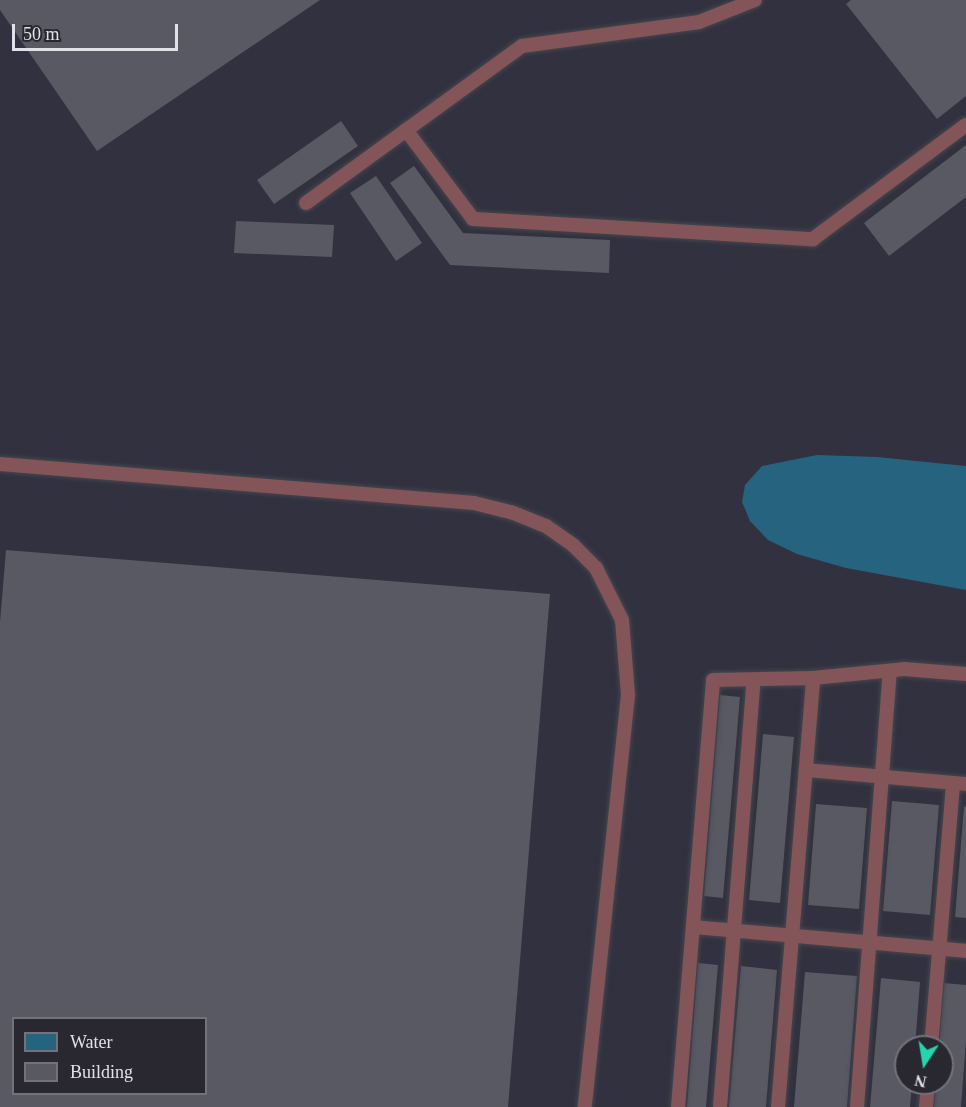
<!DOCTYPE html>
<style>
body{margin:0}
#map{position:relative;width:966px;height:1107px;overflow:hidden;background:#292831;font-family:Georgia,serif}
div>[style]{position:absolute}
.built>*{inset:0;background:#32313f}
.water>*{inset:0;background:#26637e}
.building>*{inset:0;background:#585963}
.roads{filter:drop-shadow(0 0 2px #46464e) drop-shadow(0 0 2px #46464e)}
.lane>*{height:14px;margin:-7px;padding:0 7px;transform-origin:7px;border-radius:7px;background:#835559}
span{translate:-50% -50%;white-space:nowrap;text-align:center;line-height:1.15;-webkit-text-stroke:4.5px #292831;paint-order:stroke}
.legend{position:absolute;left:12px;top:1017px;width:195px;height:78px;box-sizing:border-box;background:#292831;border:2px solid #73727a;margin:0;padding:8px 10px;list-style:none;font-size:18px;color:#e1e1e7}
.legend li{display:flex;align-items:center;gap:12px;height:30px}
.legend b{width:30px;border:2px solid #73727a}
.north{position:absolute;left:894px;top:1035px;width:60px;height:60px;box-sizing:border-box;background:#292831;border:2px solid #73727a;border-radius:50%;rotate:192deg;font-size:16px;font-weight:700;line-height:24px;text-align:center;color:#e1e1e7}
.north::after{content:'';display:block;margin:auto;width:21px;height:27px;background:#24d5ae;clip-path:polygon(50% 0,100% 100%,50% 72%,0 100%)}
.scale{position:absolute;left:12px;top:24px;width:166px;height:27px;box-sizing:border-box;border:3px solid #e1e1e7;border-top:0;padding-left:8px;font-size:18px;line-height:21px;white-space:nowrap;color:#e1e1e7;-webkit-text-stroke:4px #292831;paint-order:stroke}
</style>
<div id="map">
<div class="built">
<i style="clip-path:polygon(evenodd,0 0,966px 0,966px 1107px,0 1107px,0 0,14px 1018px,206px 1018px,206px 1094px,14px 1094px,14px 1018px,0 0,906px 1047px,942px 1047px,942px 1083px,906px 1083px,906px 1047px)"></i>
</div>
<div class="water">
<i style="clip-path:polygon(817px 455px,877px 457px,966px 466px,966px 590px,846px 568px,797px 554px,768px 540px,750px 521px,742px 502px,745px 485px,762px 466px)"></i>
</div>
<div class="building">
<i style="clip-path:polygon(0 0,320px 0,97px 151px,0 10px)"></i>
<i style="clip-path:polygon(851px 0,966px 0,966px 96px,937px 119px,846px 4px)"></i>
<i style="clip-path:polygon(341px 121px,358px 146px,274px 204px,257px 180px)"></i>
<i style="clip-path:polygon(966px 145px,966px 197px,889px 256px,864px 223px)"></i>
<i style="clip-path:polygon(414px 166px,463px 233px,610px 240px,609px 273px,450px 265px,390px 183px)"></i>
<i style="clip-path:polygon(376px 176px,422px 243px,396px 261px,350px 193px)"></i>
<i style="clip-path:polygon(236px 221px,334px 225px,332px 257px,234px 253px)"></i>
<i style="clip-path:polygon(evenodd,6px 550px,550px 594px,508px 1107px,0 1107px,0 622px,6px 550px,14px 1018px,206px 1018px,206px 1094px,14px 1094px,14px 1018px)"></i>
<i style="clip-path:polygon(720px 695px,740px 697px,723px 898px,704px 896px)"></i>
<i style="clip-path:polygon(763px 734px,794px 737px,780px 903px,749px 900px)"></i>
<i style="clip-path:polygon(892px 801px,939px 805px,930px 915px,883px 911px)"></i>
<i style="clip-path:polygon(816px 804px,867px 808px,859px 909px,808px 905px)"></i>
<i style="clip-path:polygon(964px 806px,966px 807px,966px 918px,955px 917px)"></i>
<i style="clip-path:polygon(698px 963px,718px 965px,706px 1107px,687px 1107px)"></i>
<i style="clip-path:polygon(741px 966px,777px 970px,766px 1107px,729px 1107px)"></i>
<i style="clip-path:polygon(805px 972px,857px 976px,847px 1107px,794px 1107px)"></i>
<i style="clip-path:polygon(881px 978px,920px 982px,915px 1047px,906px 1047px,906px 1083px,912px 1083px,910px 1107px,870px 1107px)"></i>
<i style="clip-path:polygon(944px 983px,966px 985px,966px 1040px,961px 1107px,934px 1107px,936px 1083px,942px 1083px,942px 1047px,939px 1047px)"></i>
</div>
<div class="roads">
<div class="lane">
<i style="left:406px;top:130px;width:111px;rotate:53deg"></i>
<i style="left:473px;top:219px;width:341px;rotate:3.4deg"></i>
<i style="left:813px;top:239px;width:191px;rotate:-36.7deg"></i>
<i style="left:306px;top:203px;width:267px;rotate:-36deg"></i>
<i style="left:522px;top:46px;width:179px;rotate:-7.7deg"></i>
<i style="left:699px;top:22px;width:60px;rotate:-21.4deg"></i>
<i style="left:0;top:464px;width:476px;rotate:4.7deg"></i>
<i style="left:474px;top:503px;width:38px;rotate:14deg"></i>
<i style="left:511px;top:512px;width:38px;rotate:22deg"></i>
<i style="left:546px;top:526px;width:33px;rotate:35deg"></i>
<i style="left:573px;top:545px;width:33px;rotate:45deg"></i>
<i style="left:596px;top:568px;width:58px;rotate:63.4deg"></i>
<i style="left:622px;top:620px;width:75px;rotate:85.4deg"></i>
<i style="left:628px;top:695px;width:414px;rotate:96deg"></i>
<i style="left:806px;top:770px;width:161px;rotate:5deg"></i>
<i style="left:693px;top:927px;width:274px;rotate:5deg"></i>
<i style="left:931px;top:1047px;width:265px;rotate:-85.2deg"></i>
<i style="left:678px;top:1107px;width:428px;rotate:-85.3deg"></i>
<i style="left:713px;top:680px;width:100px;rotate:-1.1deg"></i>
<i style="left:813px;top:678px;width:91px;rotate:-5.6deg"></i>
<i style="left:904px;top:669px;width:62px;rotate:4.6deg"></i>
<i style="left:720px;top:1107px;width:429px;rotate:-85.5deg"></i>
<i style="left:778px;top:1107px;width:430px;rotate:-85.3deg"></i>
<i style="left:857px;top:1107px;width:436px;rotate:-85.7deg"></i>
<i style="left:926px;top:1107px;width:24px;rotate:-85deg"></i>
</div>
</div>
<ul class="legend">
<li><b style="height:16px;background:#26637e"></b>Water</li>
<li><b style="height:16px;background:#585963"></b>Building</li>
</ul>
<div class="north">N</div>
<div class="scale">50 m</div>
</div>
